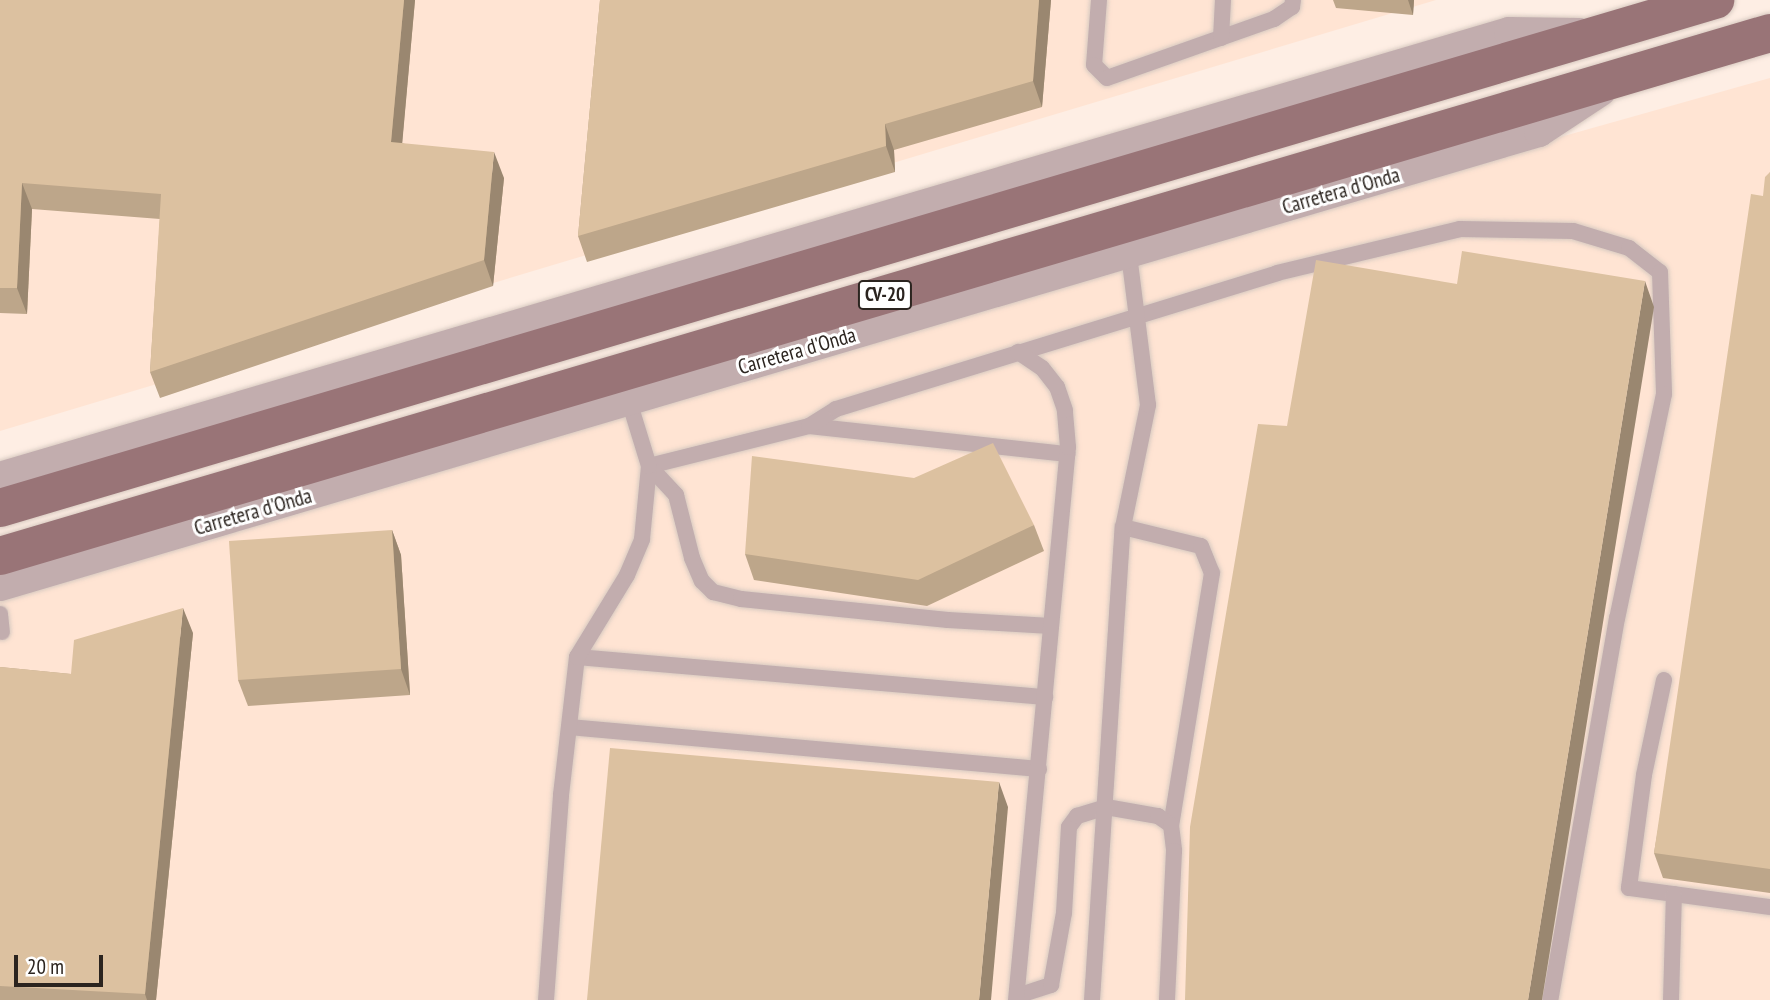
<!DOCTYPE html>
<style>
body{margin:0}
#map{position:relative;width:1770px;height:1000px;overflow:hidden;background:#feeee4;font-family:"PT Sans Narrow",sans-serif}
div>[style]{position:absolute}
.built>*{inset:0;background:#ffe4d3}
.roads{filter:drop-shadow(0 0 2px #d8cac1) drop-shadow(0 0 2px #d8cac1)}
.service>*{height:16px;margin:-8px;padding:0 8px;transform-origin:8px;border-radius:8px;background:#c2adae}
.minor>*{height:30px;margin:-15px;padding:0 15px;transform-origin:15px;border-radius:15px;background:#c2adae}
.primary>*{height:38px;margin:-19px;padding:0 19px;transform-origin:19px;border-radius:19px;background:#997477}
.wall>*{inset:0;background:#bda68a}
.shaded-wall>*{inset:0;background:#9a8770}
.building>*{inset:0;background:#dcc1a0}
span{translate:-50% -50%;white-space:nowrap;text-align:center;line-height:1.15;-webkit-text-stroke:6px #fff;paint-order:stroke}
.shield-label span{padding:2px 5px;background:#fff;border:2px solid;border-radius:5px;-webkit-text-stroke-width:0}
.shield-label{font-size:19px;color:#2b241f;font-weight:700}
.street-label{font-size:21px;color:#2b241f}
.scale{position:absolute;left:14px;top:955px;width:89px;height:32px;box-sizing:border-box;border:4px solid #2b241f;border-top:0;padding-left:9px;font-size:21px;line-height:24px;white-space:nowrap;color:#2b241f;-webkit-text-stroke:5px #fff;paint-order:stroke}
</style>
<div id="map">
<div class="built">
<i style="clip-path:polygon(0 0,1436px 0,0 431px)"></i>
<i style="clip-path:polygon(1770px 78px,1770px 1000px,0 1000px,0 577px)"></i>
</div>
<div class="roads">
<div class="service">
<i style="left:1099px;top:0;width:65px;rotate:94.4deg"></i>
<i style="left:1094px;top:65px;width:18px;rotate:45deg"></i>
<i style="left:1107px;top:78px;width:177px;rotate:-19.5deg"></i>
<i style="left:1274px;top:19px;width:22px;rotate:-34deg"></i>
<i style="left:1292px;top:7px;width:7px;rotate:-82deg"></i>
<i style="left:1221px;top:38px;width:38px;rotate:-87deg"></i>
<i style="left:809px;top:426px;width:260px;rotate:6.2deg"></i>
<i style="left:649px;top:466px;width:165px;rotate:-14deg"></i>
<i style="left:809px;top:426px;width:32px;rotate:-32deg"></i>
<i style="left:836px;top:409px;width:461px;rotate:-17.1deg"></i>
<i style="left:1277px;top:273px;width:188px;rotate:-13.5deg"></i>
<i style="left:1460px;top:229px;width:113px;rotate:1deg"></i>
<i style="left:1573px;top:231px;width:59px;rotate:16.9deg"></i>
<i style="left:1629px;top:248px;width:39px;rotate:38deg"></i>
<i style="left:1660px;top:272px;width:122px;rotate:88.1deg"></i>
<i style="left:1664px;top:394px;width:229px;rotate:101.8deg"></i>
<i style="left:1617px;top:618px;width:388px;rotate:99.9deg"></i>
<i style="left:649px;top:466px;width:40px;rotate:47deg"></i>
<i style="left:676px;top:495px;width:65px;rotate:75.7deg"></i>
<i style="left:692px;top:558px;width:25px;rotate:67deg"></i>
<i style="left:702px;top:581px;width:16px;rotate:45deg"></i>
<i style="left:713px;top:592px;width:29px;rotate:14deg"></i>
<i style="left:741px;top:599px;width:208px;rotate:5.8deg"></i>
<i style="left:948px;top:620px;width:103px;rotate:3.3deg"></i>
<i style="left:1123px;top:527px;width:80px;rotate:13.7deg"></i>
<i style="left:1201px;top:546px;width:29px;rotate:68deg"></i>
<i style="left:1212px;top:573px;width:255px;rotate:99.2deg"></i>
<i style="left:0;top:614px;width:18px;rotate:84deg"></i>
<i style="left:577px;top:657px;width:470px;rotate:4.9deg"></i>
<i style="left:1664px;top:680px;width:97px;rotate:101.9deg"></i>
<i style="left:1644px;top:775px;width:114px;rotate:97.6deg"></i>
<i style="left:1629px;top:888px;width:142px;rotate:7.7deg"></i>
<i style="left:569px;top:727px;width:472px;rotate:5.1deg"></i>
<i style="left:1017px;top:996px;width:36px;rotate:-18deg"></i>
<i style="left:1051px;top:985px;width:73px;rotate:-79.8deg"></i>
<i style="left:1064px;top:913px;width:86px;rotate:-86.7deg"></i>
<i style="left:1069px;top:827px;width:14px;rotate:-54deg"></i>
<i style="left:1077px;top:816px;width:30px;rotate:-17deg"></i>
<i style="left:1106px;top:807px;width:53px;rotate:9.8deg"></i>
<i style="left:1158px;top:816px;width:16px;rotate:35deg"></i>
<i style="left:1171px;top:825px;width:26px;rotate:83deg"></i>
<i style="left:1174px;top:851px;width:149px;rotate:92.7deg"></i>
<i style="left:546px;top:1000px;width:206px;rotate:-85.8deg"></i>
<i style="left:561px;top:795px;width:139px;rotate:-83.4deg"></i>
<i style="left:577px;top:657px;width:96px;rotate:-58.6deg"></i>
<i style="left:627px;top:575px;width:39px;rotate:-67deg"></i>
<i style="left:642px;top:539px;width:73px;rotate:-84.5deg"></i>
<i style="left:649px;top:466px;width:68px;rotate:-107.1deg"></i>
<i style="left:1016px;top:1000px;width:555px;rotate:-84.63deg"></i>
<i style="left:1068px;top:447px;width:37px;rotate:-95deg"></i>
<i style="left:1065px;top:410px;width:24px;rotate:-109deg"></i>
<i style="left:1057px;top:387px;width:24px;rotate:-128deg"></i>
<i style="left:1042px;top:368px;width:29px;rotate:-146deg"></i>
<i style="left:1092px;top:1000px;width:474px;rotate:-86.3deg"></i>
<i style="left:1123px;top:527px;width:125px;rotate:-78.4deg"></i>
<i style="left:1148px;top:405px;width:152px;rotate:-97.2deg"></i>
<i style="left:1671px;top:1000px;width:106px;rotate:-88.4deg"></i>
</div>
<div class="minor">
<i style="left:0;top:477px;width:1573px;rotate:-16.43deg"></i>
<i style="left:1509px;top:32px;width:70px;rotate:0.8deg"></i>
<i style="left:0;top:586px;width:1605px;rotate:-16.44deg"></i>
<i style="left:1539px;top:132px;width:74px;rotate:-33.5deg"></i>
</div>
<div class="primary">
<i style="left:0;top:508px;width:1789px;rotate:-16.5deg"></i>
<i style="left:0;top:556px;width:1846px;rotate:-16.46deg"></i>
</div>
</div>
<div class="wall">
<i style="clip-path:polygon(0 0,415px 0,402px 143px,504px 178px,493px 286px,160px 398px,150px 372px,160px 219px,32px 209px,27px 314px,0 313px)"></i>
<i style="clip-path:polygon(600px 0,1051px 0,1042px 107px,894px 150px,895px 172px,587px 262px,578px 236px)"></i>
<i style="clip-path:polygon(1333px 0,1414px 0,1413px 15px,1336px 8px)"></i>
<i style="clip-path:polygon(1770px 172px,1770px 893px,1663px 878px,1654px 853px)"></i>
<i style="clip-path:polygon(1034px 525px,1044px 551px,927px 606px,754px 580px,745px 554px)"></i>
<i style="clip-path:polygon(392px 530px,401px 555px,410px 695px,248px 706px,238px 680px)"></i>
<i style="clip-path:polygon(193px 633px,156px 1000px,0 1000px,0 667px,71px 674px)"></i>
</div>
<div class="shaded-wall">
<i style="clip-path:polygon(404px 0,415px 0,400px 168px,391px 142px)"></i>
<i style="clip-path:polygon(1039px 0,1051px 0,1042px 107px,1033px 81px)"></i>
<i style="clip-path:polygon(1408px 0,1414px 0,1413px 15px)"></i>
<i style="clip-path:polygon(885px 124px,894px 150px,895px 172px,886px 146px)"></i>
<i style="clip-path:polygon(494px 152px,504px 178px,493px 286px,484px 260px)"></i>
<i style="clip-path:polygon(22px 183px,32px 209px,27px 314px,17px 288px)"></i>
<i style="clip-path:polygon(1645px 281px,1654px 307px,1542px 1000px,1528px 1000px)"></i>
<i style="clip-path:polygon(392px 530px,401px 555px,410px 695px,401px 669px)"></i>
<i style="clip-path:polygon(183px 608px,193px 633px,156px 1000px,147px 1000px,145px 994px)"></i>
<i style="clip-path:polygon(999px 782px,1008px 807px,991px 1000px,979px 1000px)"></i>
</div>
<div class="building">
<i style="clip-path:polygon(0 0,404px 0,391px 142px,494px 152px,484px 260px,150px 372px,161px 194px,22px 183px,17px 288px,0 288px)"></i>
<i style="clip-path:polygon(600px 0,1039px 0,1033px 81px,885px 124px,886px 146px,578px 236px)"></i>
<i style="clip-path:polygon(1770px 172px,1770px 869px,1654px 853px,1751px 194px,1763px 196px,1765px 177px)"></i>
<i style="clip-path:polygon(1462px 251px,1645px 281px,1528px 1000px,1185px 1000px,1190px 827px,1258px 424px,1287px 426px,1316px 260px,1457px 284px)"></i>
<i style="clip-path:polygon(993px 443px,1034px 525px,918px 580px,745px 554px,752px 456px,914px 478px)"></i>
<i style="clip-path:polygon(392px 530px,401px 669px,238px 680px,229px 541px)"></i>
<i style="clip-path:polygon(183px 608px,145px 994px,0 986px,0 667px,71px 674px,74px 640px)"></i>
<i style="clip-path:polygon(610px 748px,999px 782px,979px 1000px,587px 1000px)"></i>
</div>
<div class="shield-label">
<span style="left:885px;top:295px">CV-20</span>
</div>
<div class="street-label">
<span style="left:1341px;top:191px;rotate:-16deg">Carretera d'Onda</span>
<span style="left:797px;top:351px;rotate:-16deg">Carretera d'Onda</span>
<span style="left:253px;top:512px;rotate:-16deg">Carretera d'Onda</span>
</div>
<div class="scale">20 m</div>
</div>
